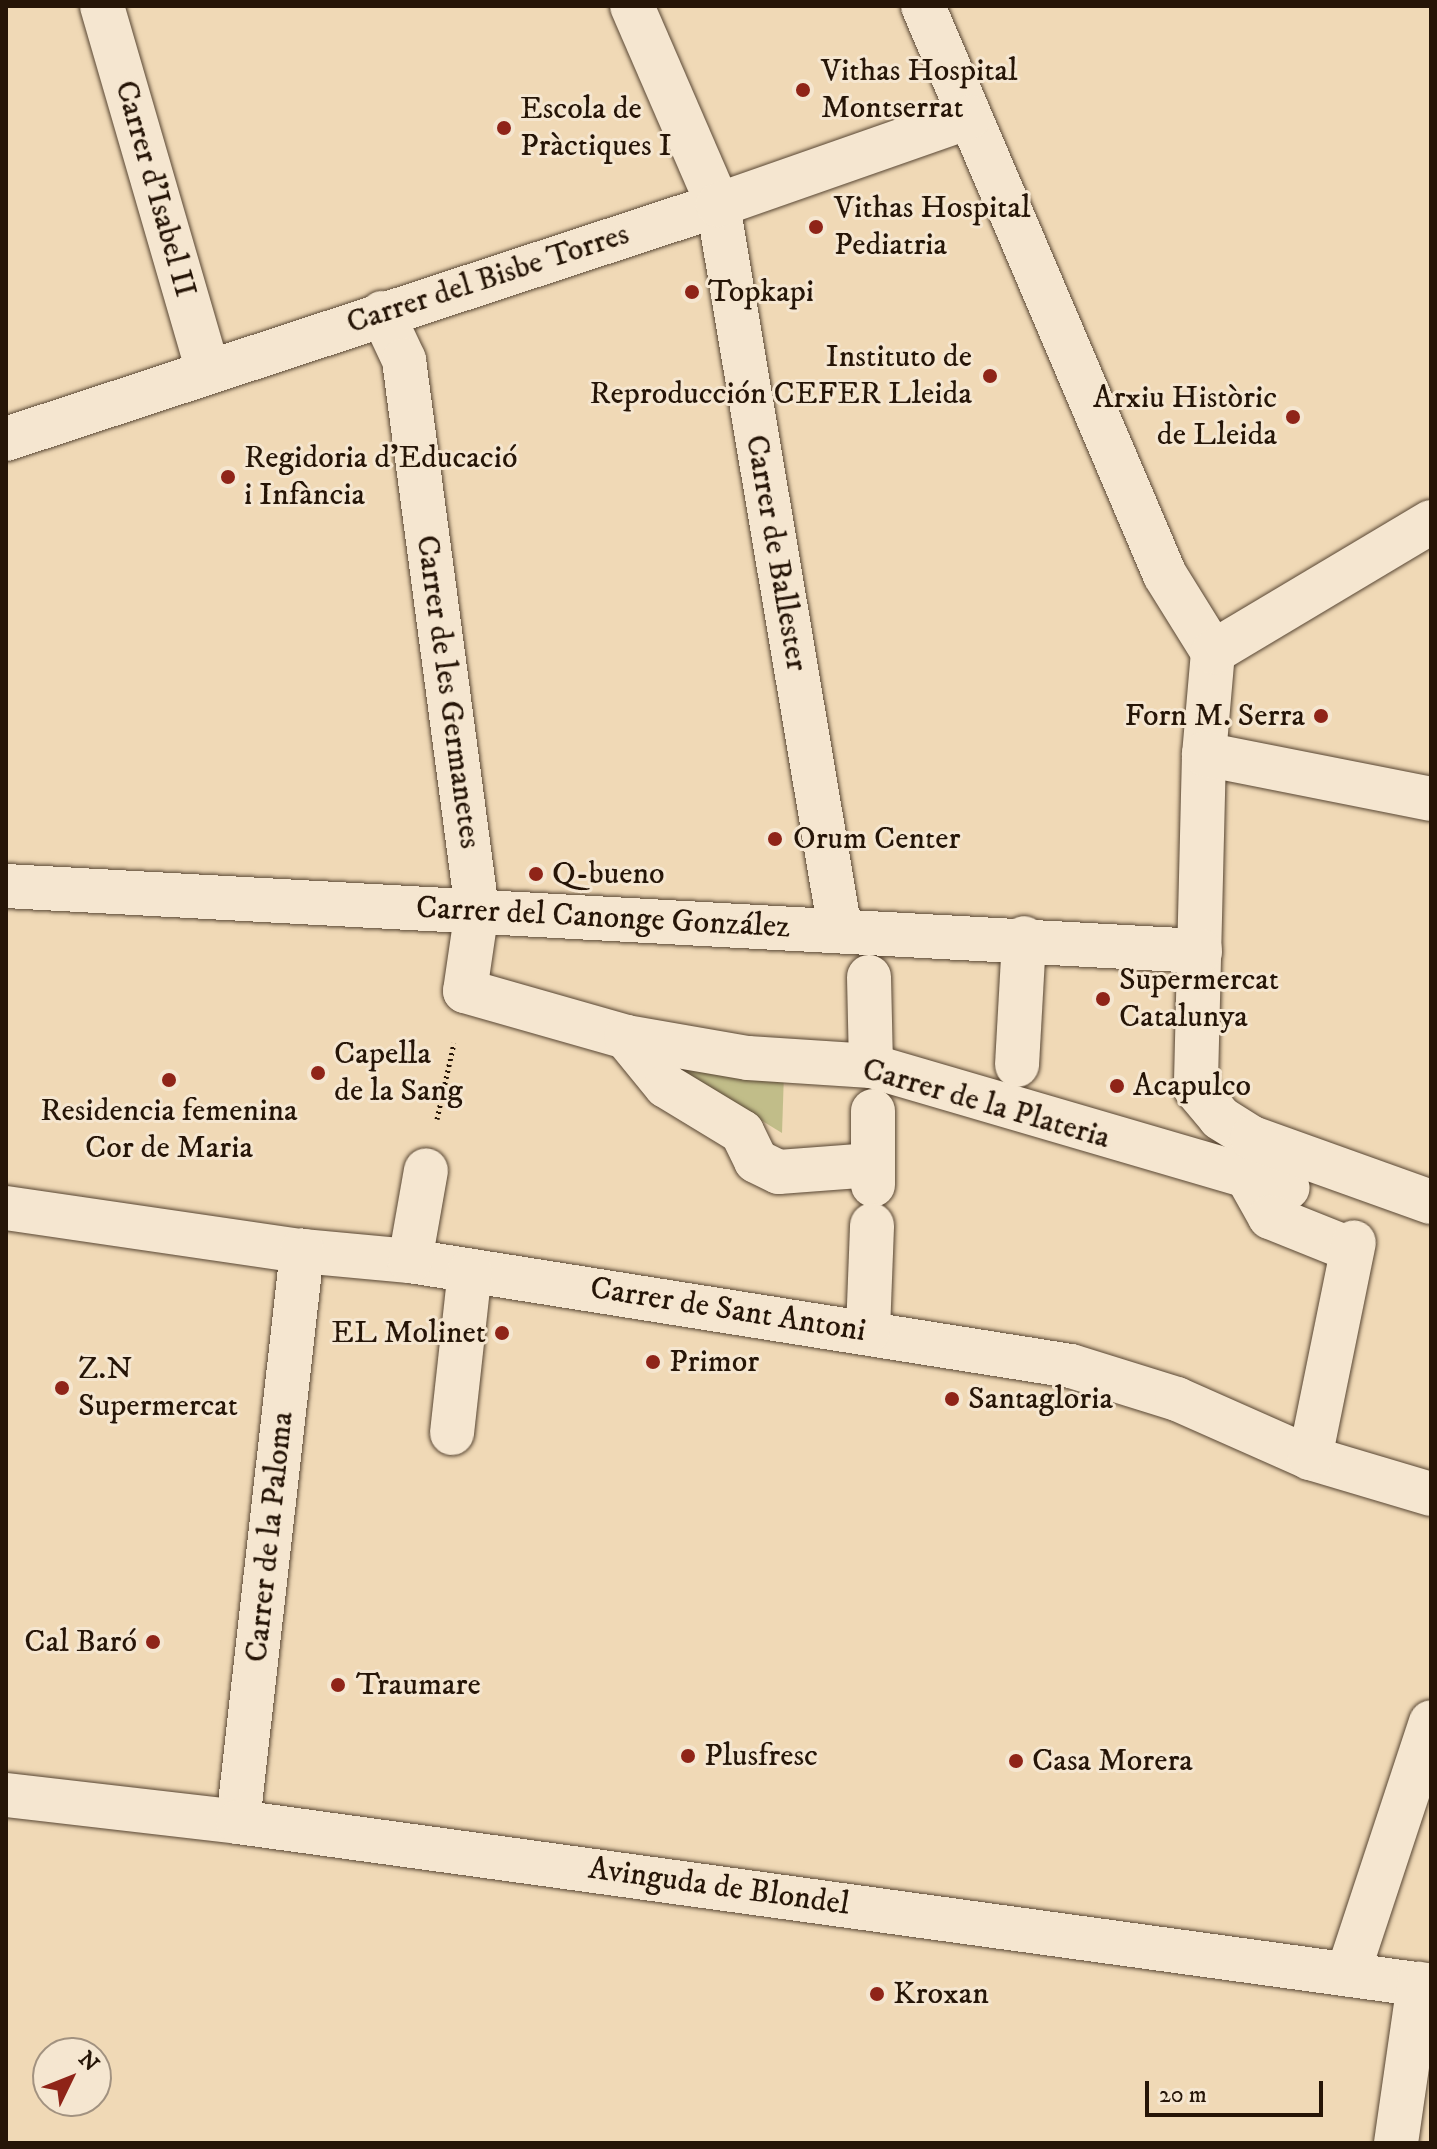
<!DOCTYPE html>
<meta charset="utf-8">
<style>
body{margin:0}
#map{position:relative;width:1437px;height:2149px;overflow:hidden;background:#f0d9b6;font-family:"IM FELL DW Pica",serif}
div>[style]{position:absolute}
.green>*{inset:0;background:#c1bd89}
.path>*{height:5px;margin-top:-2.5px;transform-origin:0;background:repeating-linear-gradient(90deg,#261507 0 2px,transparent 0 6px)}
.roads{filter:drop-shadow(0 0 2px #584633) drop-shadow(0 0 2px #584633)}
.pedestrian>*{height:44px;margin:-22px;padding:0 22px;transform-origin:22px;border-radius:22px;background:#f5e6d0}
.minor>*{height:44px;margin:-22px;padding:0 22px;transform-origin:22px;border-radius:22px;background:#f5e6d0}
.dots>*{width:22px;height:22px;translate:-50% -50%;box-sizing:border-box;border:4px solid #f5e6d0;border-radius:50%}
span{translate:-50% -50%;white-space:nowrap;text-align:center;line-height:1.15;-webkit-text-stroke:6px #f5e6d0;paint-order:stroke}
.poi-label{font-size:32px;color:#261507}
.left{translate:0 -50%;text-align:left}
.right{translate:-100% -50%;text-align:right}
.street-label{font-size:32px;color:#261507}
.frame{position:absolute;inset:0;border:8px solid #261507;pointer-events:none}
.north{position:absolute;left:32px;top:2037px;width:80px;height:80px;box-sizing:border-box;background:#f5e6d0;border:2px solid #a29280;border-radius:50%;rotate:47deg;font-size:22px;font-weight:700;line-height:32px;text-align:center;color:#261507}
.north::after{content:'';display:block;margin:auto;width:28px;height:36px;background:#8f2418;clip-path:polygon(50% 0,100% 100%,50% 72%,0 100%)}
.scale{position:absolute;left:1145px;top:2081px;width:178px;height:36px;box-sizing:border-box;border:4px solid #261507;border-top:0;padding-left:10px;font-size:24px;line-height:28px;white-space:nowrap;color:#261507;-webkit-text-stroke:6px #f5e6d0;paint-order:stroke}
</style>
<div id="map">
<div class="green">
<i style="clip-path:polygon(647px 1050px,784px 1073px,782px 1133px)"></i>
</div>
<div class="path">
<i style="left:437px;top:1119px;width:78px;rotate:-77.4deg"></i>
</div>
<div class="roads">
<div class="pedestrian">
<i style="left:632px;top:6px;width:217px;rotate:66.6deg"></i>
<i style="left:477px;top:910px;width:82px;rotate:98.4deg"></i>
<i style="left:465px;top:991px;width:167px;rotate:15.9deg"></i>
<i style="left:626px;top:1037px;width:124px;rotate:9.8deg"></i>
<i style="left:748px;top:1058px;width:123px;rotate:3.7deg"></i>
<i style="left:871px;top:1066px;width:434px;rotate:16.3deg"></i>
<i style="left:869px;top:977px;width:89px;rotate:88.7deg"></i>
<i style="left:626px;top:1037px;width:63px;rotate:50.8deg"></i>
<i style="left:666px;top:1086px;width:89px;rotate:31.2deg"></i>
<i style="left:742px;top:1132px;width:32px;rotate:64deg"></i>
<i style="left:756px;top:1161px;width:25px;rotate:26deg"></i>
<i style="left:779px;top:1172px;width:93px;rotate:-4.3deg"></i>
<i style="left:1017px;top:1065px;width:127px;rotate:-86.8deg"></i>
<i style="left:873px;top:1111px;width:74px;rotate:90deg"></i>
<i style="left:1247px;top:1176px;width:47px;rotate:60.7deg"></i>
<i style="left:1270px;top:1217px;width:88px;rotate:21.9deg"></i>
<i style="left:6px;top:1208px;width:299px;rotate:8.3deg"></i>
<i style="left:302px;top:1251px;width:108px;rotate:5.3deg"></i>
<i style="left:410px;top:1261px;width:669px;rotate:9.03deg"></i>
<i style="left:1071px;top:1366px;width:111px;rotate:17.3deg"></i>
<i style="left:1177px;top:1399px;width:145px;rotate:23.9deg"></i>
<i style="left:1310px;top:1458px;width:126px;rotate:16.6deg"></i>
<i style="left:410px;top:1261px;width:92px;rotate:-80deg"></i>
<i style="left:868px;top:1331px;width:106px;rotate:-87.8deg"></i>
<i style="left:452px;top:1433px;width:163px;rotate:-83.7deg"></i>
<i style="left:1310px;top:1458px;width:220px;rotate:-78.5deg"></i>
<i style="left:238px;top:1822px;width:575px;rotate:-83.6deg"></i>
<i style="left:1348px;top:1973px;width:264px;rotate:-71.7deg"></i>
</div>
<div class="minor">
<i style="left:102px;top:6px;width:381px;rotate:73.8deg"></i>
<i style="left:923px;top:6px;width:618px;rotate:66.96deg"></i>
<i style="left:1165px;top:575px;width:91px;rotate:58.1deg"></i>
<i style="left:1213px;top:652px;width:102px;rotate:95deg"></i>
<i style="left:1204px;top:754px;width:335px;rotate:91.4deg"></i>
<i style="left:1196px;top:1089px;width:38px;rotate:50deg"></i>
<i style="left:1220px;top:1118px;width:38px;rotate:32deg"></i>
<i style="left:1252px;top:1138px;width:190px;rotate:19.7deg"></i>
<i style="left:718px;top:205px;width:735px;rotate:80.45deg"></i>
<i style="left:382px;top:313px;width:52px;rotate:64.9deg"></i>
<i style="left:404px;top:360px;width:555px;rotate:82.44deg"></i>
<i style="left:6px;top:439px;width:749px;rotate:-18.19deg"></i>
<i style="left:718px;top:205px;width:266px;rotate:-19.3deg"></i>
<i style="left:1213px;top:652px;width:254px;rotate:-30.8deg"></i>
<i style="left:1204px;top:754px;width:231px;rotate:11.2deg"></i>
<i style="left:6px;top:886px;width:1196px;rotate:3.12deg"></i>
<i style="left:6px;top:1795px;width:234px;rotate:6.6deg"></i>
<i style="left:238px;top:1822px;width:1204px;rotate:7.83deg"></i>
<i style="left:1396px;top:2143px;width:161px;rotate:-81.8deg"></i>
</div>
</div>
<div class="dots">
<i style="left:803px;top:90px;background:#8f2418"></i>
<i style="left:504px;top:128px;background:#8f2418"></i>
<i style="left:816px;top:227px;background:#8f2418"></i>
<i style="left:692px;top:292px;background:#8f2418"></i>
<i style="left:990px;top:376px;background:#8f2418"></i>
<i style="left:1293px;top:417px;background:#8f2418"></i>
<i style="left:228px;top:477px;background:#8f2418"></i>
<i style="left:1321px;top:716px;background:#8f2418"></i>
<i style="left:775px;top:839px;background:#8f2418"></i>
<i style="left:536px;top:874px;background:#8f2418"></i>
<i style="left:1103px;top:999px;background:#8f2418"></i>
<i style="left:318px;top:1073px;background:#8f2418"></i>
<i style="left:169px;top:1080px;background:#8f2418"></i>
<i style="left:1117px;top:1086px;background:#8f2418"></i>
<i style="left:502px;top:1333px;background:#8f2418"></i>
<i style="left:653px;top:1362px;background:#8f2418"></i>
<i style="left:62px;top:1388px;background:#8f2418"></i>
<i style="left:952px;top:1399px;background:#8f2418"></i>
<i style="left:153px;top:1642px;background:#8f2418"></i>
<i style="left:338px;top:1685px;background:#8f2418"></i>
<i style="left:688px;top:1756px;background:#8f2418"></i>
<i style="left:1016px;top:1761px;background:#8f2418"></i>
<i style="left:877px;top:1994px;background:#8f2418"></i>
</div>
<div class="poi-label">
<span class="left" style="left:821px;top:90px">Vithas Hospital<br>Montserrat</span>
<span class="left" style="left:520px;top:128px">Escola de<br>Pràctiques I</span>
<span class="left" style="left:834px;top:227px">Vithas Hospital<br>Pediatria</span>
<span class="left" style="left:708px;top:292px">Topkapi</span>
<span class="right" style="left:972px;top:376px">Instituto de<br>Reproducción CEFER Lleida</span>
<span class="right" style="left:1277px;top:417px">Arxiu Històric<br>de Lleida</span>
<span class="left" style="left:244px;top:477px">Regidoria d'Educació<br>i Infància</span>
<span class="right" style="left:1305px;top:716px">Forn M. Serra</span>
<span class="left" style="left:793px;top:839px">Orum Center</span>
<span class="left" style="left:552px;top:874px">Q-bueno</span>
<span class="left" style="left:1119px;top:999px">Supermercat<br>Catalunya</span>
<span class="left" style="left:334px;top:1073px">Capella<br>de la Sang</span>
<span class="left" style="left:1133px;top:1086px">Acapulco</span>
<span style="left:169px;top:1130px">Residencia femenina<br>Cor de Maria</span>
<span class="right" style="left:486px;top:1333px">EL Molinet</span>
<span class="left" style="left:669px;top:1362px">Primor</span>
<span class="left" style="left:78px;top:1388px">Z.N<br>Supermercat</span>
<span class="left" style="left:968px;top:1399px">Santagloria</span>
<span class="right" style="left:137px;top:1642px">Cal Baró</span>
<span class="left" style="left:356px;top:1685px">Traumare</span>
<span class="left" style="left:704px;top:1756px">Plusfresc</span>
<span class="left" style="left:1032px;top:1761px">Casa Morera</span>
<span class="left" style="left:893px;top:1994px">Kroxan</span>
</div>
<div class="street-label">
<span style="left:155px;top:189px;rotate:74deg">Carrer d'Isabel II</span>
<span style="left:488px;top:279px;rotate:-18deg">Carrer del Bisbe Torres</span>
<span style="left:776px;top:553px;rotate:80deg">Carrer de Ballester</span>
<span style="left:448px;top:692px;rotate:82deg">Carrer de les Germanetes</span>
<span style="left:603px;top:918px;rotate:3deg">Carrer del Canonge González</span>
<span style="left:986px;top:1104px;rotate:16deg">Carrer de la Plateria</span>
<span style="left:728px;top:1310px;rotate:9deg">Carrer de Sant Antoni</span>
<span style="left:270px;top:1537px;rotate:-84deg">Carrer de la Paloma</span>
<span style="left:719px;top:1887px;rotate:8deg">Avinguda de Blondel</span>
</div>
<div class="frame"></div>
<div class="north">N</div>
<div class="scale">20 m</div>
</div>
